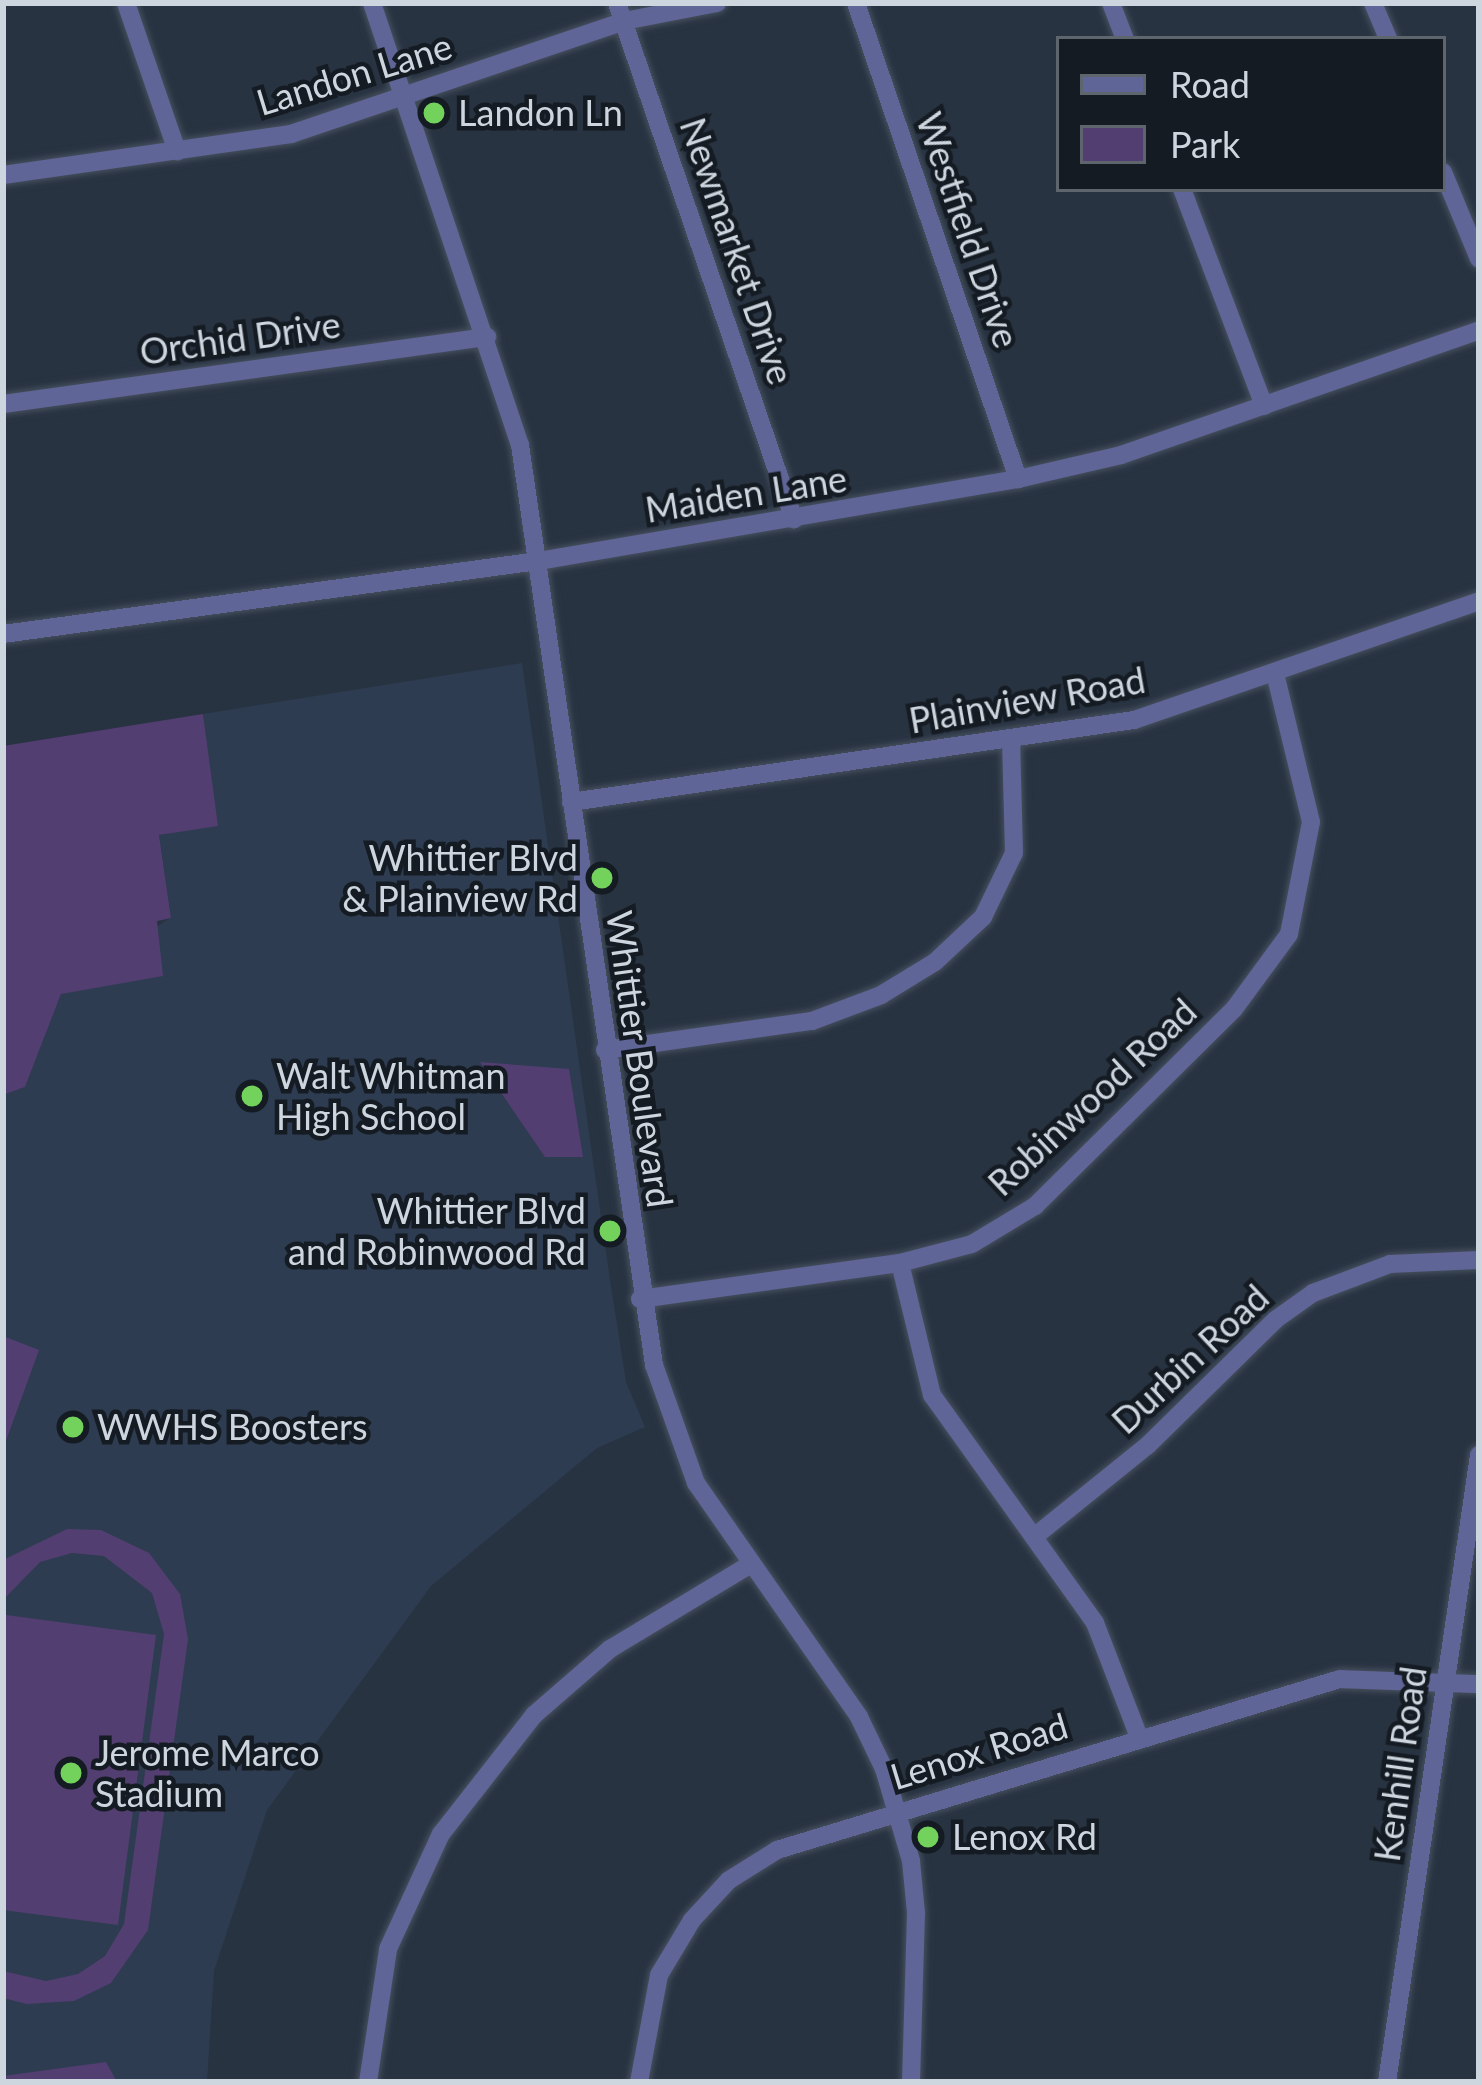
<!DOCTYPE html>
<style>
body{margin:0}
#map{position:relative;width:1482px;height:2085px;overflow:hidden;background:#283342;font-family:Lato,sans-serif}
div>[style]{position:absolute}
.built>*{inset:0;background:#2d3c51}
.green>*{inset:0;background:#533e71}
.roads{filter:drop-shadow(0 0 3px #46505e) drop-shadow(0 0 3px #46505e)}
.minor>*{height:18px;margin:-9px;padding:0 9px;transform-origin:9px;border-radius:9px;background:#5f6596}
.dots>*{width:33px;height:33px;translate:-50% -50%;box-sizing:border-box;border:6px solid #151b22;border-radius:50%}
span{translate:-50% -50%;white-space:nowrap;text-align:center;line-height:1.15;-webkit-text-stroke:9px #151b22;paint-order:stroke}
.street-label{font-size:36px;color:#cdd5de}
.poi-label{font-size:36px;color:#cdd5de}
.left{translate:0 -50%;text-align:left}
.right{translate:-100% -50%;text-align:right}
.frame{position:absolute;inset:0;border:6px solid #cdd5de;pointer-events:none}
.legend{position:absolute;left:1056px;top:36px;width:390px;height:156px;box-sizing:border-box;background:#151b22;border:3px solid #5f656d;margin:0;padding:15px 21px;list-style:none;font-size:36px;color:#cdd5de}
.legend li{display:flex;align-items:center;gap:24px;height:60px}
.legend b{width:60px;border:3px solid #5f656d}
</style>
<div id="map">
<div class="built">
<i style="clip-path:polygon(522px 663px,610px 1280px,626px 1382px,645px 1427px,597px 1448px,431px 1586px,267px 1810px,214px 1971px,207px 2082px,3px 2082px,3px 1095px,25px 1087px,61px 994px,171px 917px,159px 835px,217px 825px,203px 714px)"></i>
</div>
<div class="green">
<i style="clip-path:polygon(203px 714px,218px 826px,159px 835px,171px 918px,157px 921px,163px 976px,61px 994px,25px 1087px,3px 1095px,3px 746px)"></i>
<i style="clip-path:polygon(480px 1062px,569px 1069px,583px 1157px,545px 1157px)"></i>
<i style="clip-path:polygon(3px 1336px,39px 1350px,3px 1449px)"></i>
<i style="clip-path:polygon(67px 1529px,101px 1530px,149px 1553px,180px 1594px,188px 1639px,148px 1930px,111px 1983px,74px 2001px,27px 2004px,3px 1998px,3px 1971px,46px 1981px,78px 1974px,105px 1956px,124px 1924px,164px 1634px,152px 1593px,104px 1556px,72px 1553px,40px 1562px,3px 1600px,3px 1560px)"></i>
<i style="clip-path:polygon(6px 1615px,156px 1635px,118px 1925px,3px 1910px)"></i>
<i style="clip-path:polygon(106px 2062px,117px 2082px,3px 2082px,3px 2076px)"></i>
</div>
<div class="roads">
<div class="minor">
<i style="left:126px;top:3px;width:157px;rotate:71deg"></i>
<i style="left:372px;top:3px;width:466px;rotate:71.5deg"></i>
<i style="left:520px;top:445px;width:930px;rotate:81.71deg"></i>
<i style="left:654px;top:1365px;width:125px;rotate:70.4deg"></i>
<i style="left:696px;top:1483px;width:285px;rotate:55.1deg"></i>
<i style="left:859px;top:1717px;width:58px;rotate:64.3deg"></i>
<i style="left:884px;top:1769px;width:96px;rotate:73.6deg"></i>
<i style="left:911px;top:1861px;width:52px;rotate:84.5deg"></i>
<i style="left:916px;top:1913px;width:169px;rotate:91.7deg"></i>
<i style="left:617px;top:3px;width:546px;rotate:71.1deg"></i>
<i style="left:856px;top:3px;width:503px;rotate:71.2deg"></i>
<i style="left:1111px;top:3px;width:39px;rotate:69deg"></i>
<i style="left:1373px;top:3px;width:39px;rotate:67deg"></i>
<i style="left:1443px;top:172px;width:94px;rotate:67.5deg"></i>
<i style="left:3px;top:175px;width:291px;rotate:-8.1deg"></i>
<i style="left:291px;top:134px;width:352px;rotate:-18.7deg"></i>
<i style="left:624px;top:21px;width:95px;rotate:-11deg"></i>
<i style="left:1182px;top:189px;width:232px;rotate:69.3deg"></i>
<i style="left:3px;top:404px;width:489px;rotate:-7.9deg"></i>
<i style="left:3px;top:634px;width:540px;rotate:-7.77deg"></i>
<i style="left:538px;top:561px;width:487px;rotate:-9.7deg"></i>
<i style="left:1018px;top:479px;width:106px;rotate:-13.1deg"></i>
<i style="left:1121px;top:455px;width:379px;rotate:-19.2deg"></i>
<i style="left:571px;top:802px;width:569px;rotate:-8.29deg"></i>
<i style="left:1134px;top:720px;width:365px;rotate:-19deg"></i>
<i style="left:605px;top:1050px;width:209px;rotate:-8deg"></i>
<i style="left:812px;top:1021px;width:74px;rotate:-20.6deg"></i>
<i style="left:881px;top:995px;width:63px;rotate:-31.4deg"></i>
<i style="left:935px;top:962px;width:66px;rotate:-43.2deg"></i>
<i style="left:983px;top:917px;width:71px;rotate:-64.2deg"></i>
<i style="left:1014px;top:853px;width:112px;rotate:-91.5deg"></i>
<i style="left:900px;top:1263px;width:136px;rotate:76.4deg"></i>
<i style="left:932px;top:1395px;width:280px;rotate:54.4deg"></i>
<i style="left:1095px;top:1623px;width:122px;rotate:68.9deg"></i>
<i style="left:640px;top:1299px;width:262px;rotate:-7.9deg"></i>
<i style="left:900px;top:1263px;width:74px;rotate:-14.8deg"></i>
<i style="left:972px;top:1244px;width:74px;rotate:-31.1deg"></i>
<i style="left:1035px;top:1206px;width:280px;rotate:-44.7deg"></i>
<i style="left:1234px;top:1009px;width:93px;rotate:-53.7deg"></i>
<i style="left:1289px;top:934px;width:114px;rotate:-78.9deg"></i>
<i style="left:1311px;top:822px;width:153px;rotate:-103.6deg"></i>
<i style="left:1034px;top:1537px;width:146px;rotate:-38.9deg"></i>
<i style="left:1148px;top:1445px;width:178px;rotate:-44.5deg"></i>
<i style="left:1275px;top:1320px;width:47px;rotate:-35.4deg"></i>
<i style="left:1313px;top:1293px;width:82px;rotate:-20.6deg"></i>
<i style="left:1390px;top:1264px;width:89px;rotate:-2.6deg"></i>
<i style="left:368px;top:2082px;width:134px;rotate:-81.4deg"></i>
<i style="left:388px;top:1949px;width:127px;rotate:-65.3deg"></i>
<i style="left:441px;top:1834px;width:151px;rotate:-52deg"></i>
<i style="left:534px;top:1715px;width:101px;rotate:-41deg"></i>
<i style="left:610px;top:1649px;width:162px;rotate:-31.1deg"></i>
<i style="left:639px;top:2082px;width:109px;rotate:-79.4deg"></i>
<i style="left:659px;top:1975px;width:64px;rotate:-59deg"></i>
<i style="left:692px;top:1920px;width:54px;rotate:-47.2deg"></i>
<i style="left:729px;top:1880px;width:57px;rotate:-32deg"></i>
<i style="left:777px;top:1850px;width:588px;rotate:-16.9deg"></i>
<i style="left:1340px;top:1679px;width:139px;rotate:2.1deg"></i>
<i style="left:1387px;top:2082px;width:634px;rotate:-81.65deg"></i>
</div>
</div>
<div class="dots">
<i style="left:434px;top:113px;background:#73d25c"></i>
<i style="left:602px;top:878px;background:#73d25c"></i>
<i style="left:252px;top:1096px;background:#73d25c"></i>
<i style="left:610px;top:1231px;background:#73d25c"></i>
<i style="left:73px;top:1427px;background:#73d25c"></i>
<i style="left:71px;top:1773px;background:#73d25c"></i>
<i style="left:928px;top:1837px;background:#73d25c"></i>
</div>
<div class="street-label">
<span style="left:354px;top:74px;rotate:-17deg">Landon Lane</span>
<span style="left:968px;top:230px;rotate:71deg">Westfield Drive</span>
<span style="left:737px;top:251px;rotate:71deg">Newmarket Drive</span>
<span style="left:240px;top:338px;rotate:-8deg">Orchid Drive</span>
<span style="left:746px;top:494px;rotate:-9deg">Maiden Lane</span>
<span style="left:1027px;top:700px;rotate:-10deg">Plainview Road</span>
<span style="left:640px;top:1059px;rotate:82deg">Whittier Boulevard</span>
<span style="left:1092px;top:1097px;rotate:-43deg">Robinwood Road</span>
<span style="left:1190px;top:1359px;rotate:-43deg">Durbin Road</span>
<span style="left:979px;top:1751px;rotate:-17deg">Lenox Road</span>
<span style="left:1400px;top:1764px;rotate:-82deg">Kenhill Road</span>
</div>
<div class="poi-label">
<span class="left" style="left:458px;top:113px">Landon Ln</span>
<span class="right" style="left:578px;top:878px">Whittier Blvd<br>&amp; Plainview Rd</span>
<span class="left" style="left:276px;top:1096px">Walt Whitman<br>High School</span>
<span class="right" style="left:586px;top:1231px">Whittier Blvd<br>and Robinwood Rd</span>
<span class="left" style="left:97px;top:1427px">WWHS Boosters</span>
<span class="left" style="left:95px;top:1773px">Jerome Marco<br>Stadium</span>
<span class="left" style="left:952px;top:1837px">Lenox Rd</span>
</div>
<div class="frame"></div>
<ul class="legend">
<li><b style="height:15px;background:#5f6596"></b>Road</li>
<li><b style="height:33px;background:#533e71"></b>Park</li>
</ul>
</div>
